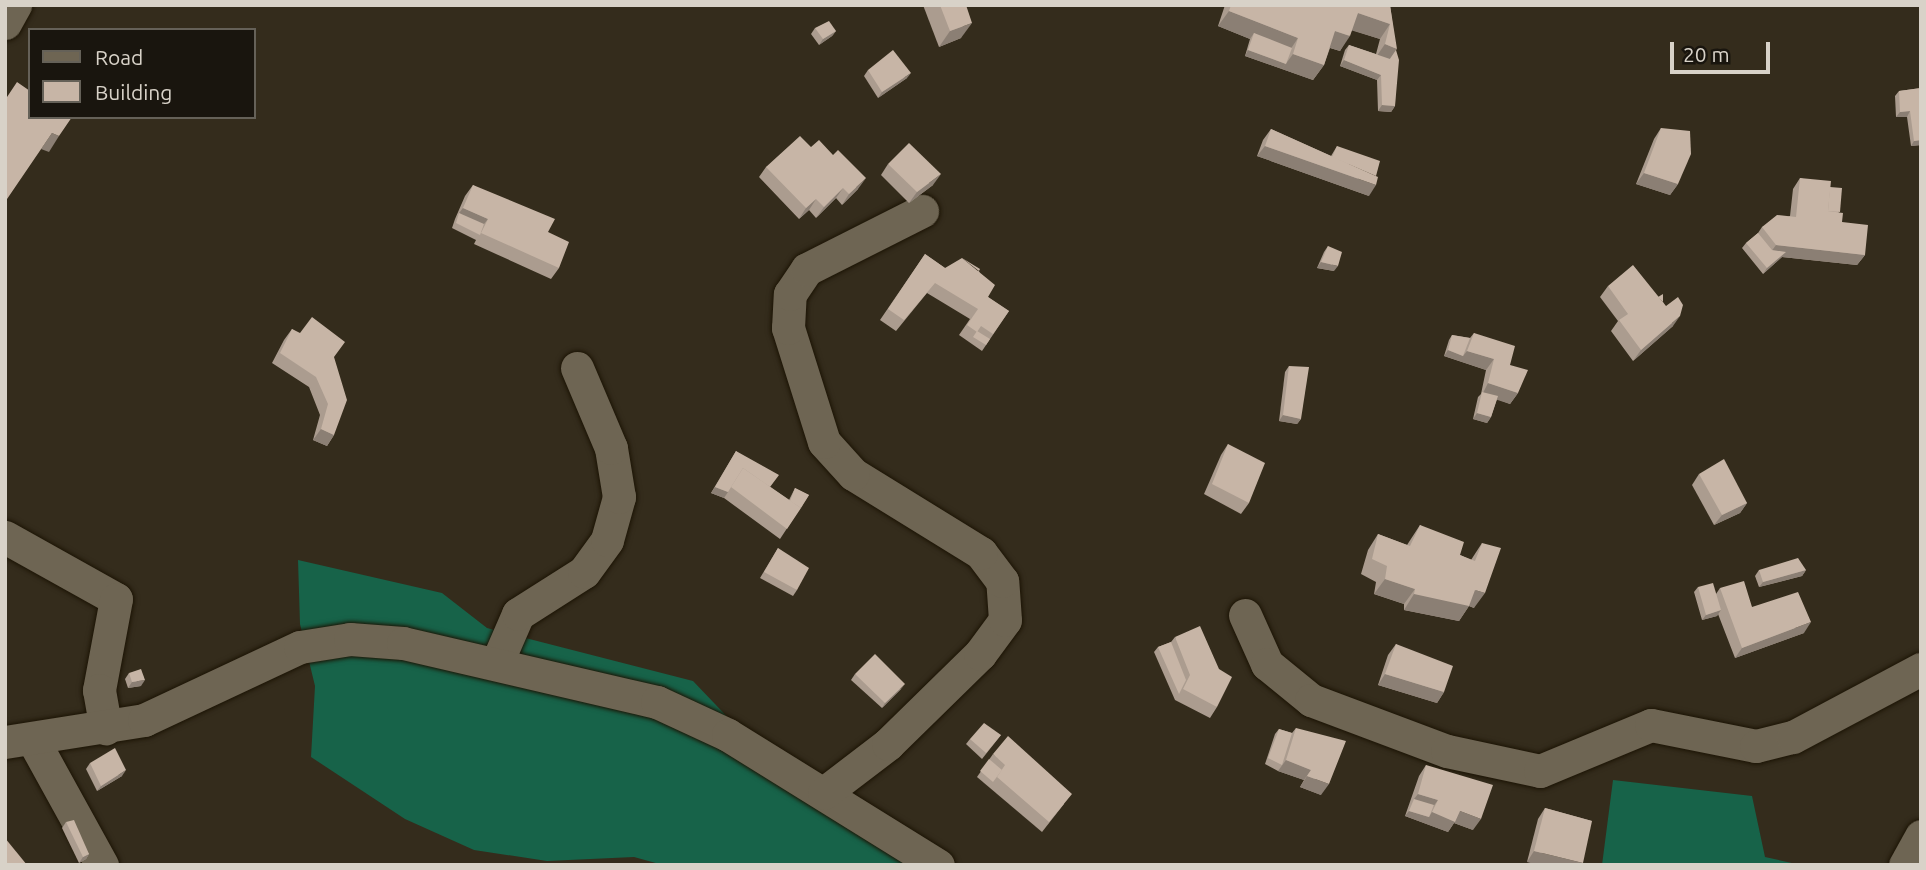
<!DOCTYPE html>
<style>
body{margin:0}
#map{position:relative;width:1926px;height:870px;overflow:hidden;background:#342c1c;font-family:Ubuntu,sans-serif}
div>[style]{position:absolute}
.forest>*{inset:0;background:#176349}
.roads{filter:drop-shadow(0 0 2px #1c1405) drop-shadow(0 0 2px #1c1405)}
.minor>*{height:33px;margin:-16.5px;padding:0 16.5px;transform-origin:16.5px;border-radius:16.5px;background:#6e6553}
.wall>*{inset:0;background:#ab9c8f}
.shaded-wall>*{inset:0;background:#8b7f74}
.building>*{inset:0;background:#c7b5a6}
span{translate:-50% -50%;white-space:nowrap;text-align:center;line-height:1.15;-webkit-text-stroke:7px #19150e;paint-order:stroke}
.frame{position:absolute;inset:0;border:7px solid #d8d2c8;pointer-events:none}
.legend{position:absolute;left:28px;top:28px;width:228px;height:91px;box-sizing:border-box;background:#19150e;border:2px solid #656158;margin:0;padding:9px 12px;list-style:none;font-size:21px;color:#d8d2c8}
.legend li{display:flex;align-items:center;gap:14px;height:35px}
.legend b{width:35px;border:2px solid #656158}
.scale{position:absolute;left:1670px;top:42px;width:100px;height:32px;box-sizing:border-box;border:4px solid #d8d2c8;border-top:0;padding-left:9px;font-size:21px;line-height:24px;white-space:nowrap;color:#d8d2c8;-webkit-text-stroke:5px #19150e;paint-order:stroke}
</style>
<div id="map">
<div class="forest">
<i style="clip-path:polygon(298px 560px,442px 593px,487px 628px,693px 681px,806px 799px,910px 865px,663px 865px,634px 857px,547px 861px,474px 850px,405px 819px,311px 757px,315px 686px,300px 624px)"></i>
<i style="clip-path:polygon(1613px 780px,1752px 796px,1765px 857px,1801px 865px,1602px 865px)"></i>
</div>
<div class="roads">
<div class="minor">
<i style="left:5px;top:23px;width:21px;rotate:-61deg"></i>
<i style="left:5px;top:537px;width:127px;rotate:29.2deg"></i>
<i style="left:116px;top:599px;width:93px;rotate:100.6deg"></i>
<i style="left:99px;top:690px;width:39px;rotate:80deg"></i>
<i style="left:1245px;top:615px;width:54px;rotate:65.8deg"></i>
<i style="left:1267px;top:664px;width:57px;rotate:39.3deg"></i>
<i style="left:1311px;top:700px;width:145px;rotate:20.6deg"></i>
<i style="left:1447px;top:751px;width:95px;rotate:12.1deg"></i>
<i style="left:1540px;top:771px;width:120px;rotate:-22.5deg"></i>
<i style="left:1651px;top:725px;width:107px;rotate:11.3deg"></i>
<i style="left:1756px;top:746px;width:38px;rotate:-14deg"></i>
<i style="left:1793px;top:737px;width:145px;rotate:-28deg"></i>
<i style="left:498px;top:660px;width:50px;rotate:-66.5deg"></i>
<i style="left:518px;top:614px;width:78px;rotate:-32.5deg"></i>
<i style="left:584px;top:572px;width:39px;rotate:-54deg"></i>
<i style="left:607px;top:540px;width:45px;rotate:-74.4deg"></i>
<i style="left:619px;top:497px;width:50px;rotate:-99.3deg"></i>
<i style="left:611px;top:448px;width:87px;rotate:-113deg"></i>
<i style="left:33px;top:740px;width:143px;rotate:61.1deg"></i>
<i style="left:5px;top:742px;width:141px;rotate:-9deg"></i>
<i style="left:144px;top:720px;width:172px;rotate:-25.1deg"></i>
<i style="left:300px;top:647px;width:51px;rotate:-9.1deg"></i>
<i style="left:350px;top:639px;width:53px;rotate:4.3deg"></i>
<i style="left:403px;top:643px;width:261px;rotate:13.1deg"></i>
<i style="left:657px;top:702px;width:78px;rotate:24.9deg"></i>
<i style="left:728px;top:735px;width:247px;rotate:31.8deg"></i>
<i style="left:824px;top:793px;width:81px;rotate:-37.4deg"></i>
<i style="left:888px;top:744px;width:129px;rotate:-44.4deg"></i>
<i style="left:980px;top:654px;width:42px;rotate:-53.7deg"></i>
<i style="left:1005px;top:620px;width:39px;rotate:-94deg"></i>
<i style="left:1002px;top:581px;width:35px;rotate:-127deg"></i>
<i style="left:981px;top:553px;width:150px;rotate:-148.3deg"></i>
<i style="left:853px;top:474px;width:43px;rotate:-132.2deg"></i>
<i style="left:824px;top:442px;width:120px;rotate:-107.5deg"></i>
<i style="left:788px;top:328px;width:34px;rotate:-87deg"></i>
<i style="left:790px;top:294px;width:30px;rotate:-56deg"></i>
<i style="left:807px;top:269px;width:129px;rotate:-26.8deg"></i>
<i style="left:1905px;top:865px;width:33px;rotate:-61deg"></i>
</div>
</div>
<div class="wall">
<i style="clip-path:polygon(923px 5px,966px 5px,961px 38px,939px 47px)"></i>
<i style="clip-path:polygon(1225px 5px,1390px 5px,1396px 50px,1395px 106px,1391px 112px,1378px 111px,1377px 80px,1340px 66px,1345px 50px,1349px 45px,1376px 54px,1380px 39px,1352px 30px,1340px 51px,1330px 48px,1324px 65px,1313px 80px,1245px 56px,1250px 39px,1218px 26px)"></i>
<i style="clip-path:polygon(815px 28px,836px 31px,832px 36px,819px 45px,811px 34px)"></i>
<i style="clip-path:polygon(868px 70px,907px 78px,878px 98px,864px 76px)"></i>
<i style="clip-path:polygon(1921px 88px,1921px 145px,1911px 146px,1907px 117px,1896px 117px,1895px 96px,1899px 91px)"></i>
<i style="clip-path:polygon(1661px 128px,1678px 184px,1670px 195px,1636px 184px,1654px 139px)"></i>
<i style="clip-path:polygon(1271px 129px,1331px 156px,1337px 146px,1369px 196px,1257px 156px,1263px 140px)"></i>
<i style="clip-path:polygon(811px 147px,858px 189px,842px 205px,836px 198px,816px 218px,809px 210px,799px 219px,759px 177px,766px 167px)"></i>
<i style="clip-path:polygon(888px 164px,933px 185px,909px 203px,881px 175px)"></i>
<i style="clip-path:polygon(1800px 178px,1830px 187px,1842px 222px,1865px 255px,1857px 265px,1782px 257px,1763px 274px,1742px 248px,1746px 243px,1758px 233px,1762px 227px,1790px 216px,1793px 189px)"></i>
<i style="clip-path:polygon(473px 185px,548px 232px,559px 268px,551px 279px,474px 244px,476px 240px,452px 228px,455px 219px,465px 196px)"></i>
<i style="clip-path:polygon(1328px 246px,1334px 271px,1317px 268px,1324px 252px)"></i>
<i style="clip-path:polygon(925px 254px,945px 268px,979px 271px,988px 297px,1009px 311px,982px 351px,959px 335px,970px 319px,927px 293px,896px 331px,880px 320px)"></i>
<i style="clip-path:polygon(1608px 286px,1663px 302px,1673px 326px,1633px 361px,1611px 331px,1618px 321px,1600px 297px)"></i>
<i style="clip-path:polygon(292px 329px,334px 358px,334px 435px,327px 446px,313px 440px,320px 415px,309px 387px,272px 363px,284px 340px)"></i>
<i style="clip-path:polygon(1474px 333px,1510px 365px,1518px 393px,1510px 404px,1497px 399px,1491px 417px,1487px 423px,1473px 419px,1478px 397px,1481px 394px,1486px 370px,1444px 356px,1449px 340px,1452px 335px,1470px 338px)"></i>
<i style="clip-path:polygon(1289px 366px,1301px 419px,1297px 424px,1279px 421px,1285px 372px)"></i>
<i style="clip-path:polygon(1228px 444px,1249px 503px,1241px 514px,1204px 494px,1221px 455px)"></i>
<i style="clip-path:polygon(736px 451px,770px 487px,789px 500px,795px 488px,809px 495px,780px 539px,724px 498px,711px 493px)"></i>
<i style="clip-path:polygon(1699px 474px,1747px 503px,1740px 513px,1714px 525px,1692px 485px)"></i>
<i style="clip-path:polygon(1420px 525px,1460px 555px,1471px 560px,1482px 543px,1474px 608px,1469px 606px,1459px 621px,1404px 610px,1404px 604px,1374px 594px,1376px 582px,1361px 574px,1368px 550px,1378px 534px,1407px 545px)"></i>
<i style="clip-path:polygon(778px 548px,797px 590px,793px 596px,760px 578px)"></i>
<i style="clip-path:polygon(1759px 570px,1806px 570px,1802px 576px,1759px 587px,1755px 576px)"></i>
<i style="clip-path:polygon(1698px 587px,1716px 594px,1720px 588px,1752px 607px,1804px 633px,1735px 658px,1718px 614px,1717px 616px,1702px 620px,1694px 592px)"></i>
<i style="clip-path:polygon(1175px 637px,1217px 707px,1210px 718px,1175px 700px,1154px 652px,1158px 647px,1171px 642px)"></i>
<i style="clip-path:polygon(1396px 644px,1444px 692px,1437px 703px,1378px 685px,1388px 655px)"></i>
<i style="clip-path:polygon(129px 673px,141px 686px,128px 688px,125px 679px)"></i>
<i style="clip-path:polygon(855px 674px,901px 689px,882px 708px,851px 680px)"></i>
<i style="clip-path:polygon(1296px 728px,1321px 795px,1300px 787px,1304px 780px,1278px 771px,1265px 764px,1275px 734px,1279px 729px,1292px 733px)"></i>
<i style="clip-path:polygon(1001px 735px,982px 759px,966px 744px,970px 739px)"></i>
<i style="clip-path:polygon(993px 754px,1064px 804px,1042px 832px,977px 777px)"></i>
<i style="clip-path:polygon(90px 763px,122px 776px,97px 791px,86px 769px)"></i>
<i style="clip-path:polygon(1426px 765px,1473px 830px,1454px 823px,1448px 832px,1405px 816px,1419px 776px)"></i>
<i style="clip-path:polygon(1545px 808px,1592px 821px,1527px 862px,1538px 819px)"></i>
<i style="clip-path:polygon(66px 822px,89px 854px,86px 859px,79px 863px,62px 828px)"></i>
</div>
<div class="shaded-wall">
<i style="clip-path:polygon(1229px 11px,1298px 38px,1288px 53px,1254px 33px,1250px 39px,1218px 26px)"></i>
<i style="clip-path:polygon(1358px 13px,1390px 24px,1380px 39px,1347px 29px)"></i>
<i style="clip-path:polygon(972px 23px,961px 38px,939px 47px,950px 31px)"></i>
<i style="clip-path:polygon(836px 31px,832px 36px,819px 45px,823px 39px)"></i>
<i style="clip-path:polygon(1335px 31px,1350px 36px,1340px 51px,1324px 46px)"></i>
<i style="clip-path:polygon(1385px 44px,1397px 49px,1386px 64px,1374px 60px)"></i>
<i style="clip-path:polygon(1248px 50px,1286px 64px,1282px 69px,1245px 56px)"></i>
<i style="clip-path:polygon(1293px 54px,1324px 65px,1313px 80px,1282px 69px)"></i>
<i style="clip-path:polygon(1344px 60px,1381px 75px,1377px 80px,1340px 66px)"></i>
<i style="clip-path:polygon(911px 73px,907px 78px,878px 98px,882px 92px)"></i>
<i style="clip-path:polygon(1382px 105px,1395px 106px,1391px 112px,1378px 111px)"></i>
<i style="clip-path:polygon(1910px 111px,1907px 117px,1896px 117px,1900px 112px)"></i>
<i style="clip-path:polygon(52px 133px,59px 136px,49px 152px,41px 149px)"></i>
<i style="clip-path:polygon(1921px 140px,1921px 145px,1911px 146px,1914px 141px)"></i>
<i style="clip-path:polygon(1265px 146px,1376px 185px,1369px 196px,1257px 156px)"></i>
<i style="clip-path:polygon(1644px 173px,1678px 184px,1670px 195px,1636px 184px)"></i>
<i style="clip-path:polygon(941px 174px,933px 185px,909px 203px,917px 192px)"></i>
<i style="clip-path:polygon(866px 178px,858px 189px,842px 205px,849px 194px)"></i>
<i style="clip-path:polygon(843px 188px,836px 198px,816px 218px,824px 207px)"></i>
<i style="clip-path:polygon(816px 199px,809px 210px,799px 219px,806px 208px)"></i>
<i style="clip-path:polygon(463px 208px,488px 219px,480px 229px,459px 213px)"></i>
<i style="clip-path:polygon(1776px 245px,1865px 255px,1857px 265px,1782px 257px,1763px 274px,1767px 268px,1768px 256px)"></i>
<i style="clip-path:polygon(1321px 262px,1338px 266px,1334px 271px,1317px 268px)"></i>
<i style="clip-path:polygon(1680px 316px,1673px 326px,1633px 361px,1641px 350px)"></i>
<i style="clip-path:polygon(1448px 350px,1463px 356px,1467px 351px,1494px 359px,1486px 370px,1444px 356px)"></i>
<i style="clip-path:polygon(1488px 383px,1518px 393px,1510px 404px,1482px 395px)"></i>
<i style="clip-path:polygon(1477px 413px,1491px 417px,1487px 423px,1473px 419px)"></i>
<i style="clip-path:polygon(1283px 415px,1301px 419px,1297px 424px,1279px 421px)"></i>
<i style="clip-path:polygon(321px 429px,334px 435px,327px 446px,313px 440px)"></i>
<i style="clip-path:polygon(715px 487px,728px 492px,724px 498px,711px 493px)"></i>
<i style="clip-path:polygon(1747px 503px,1740px 513px,1714px 525px,1722px 515px)"></i>
<i style="clip-path:polygon(1806px 570px,1802px 576px,1759px 587px,1763px 582px)"></i>
<i style="clip-path:polygon(1385px 579px,1415px 589px,1404px 604px,1374px 594px)"></i>
<i style="clip-path:polygon(1475px 590px,1485px 593px,1474px 608px,1469px 606px,1459px 621px,1404px 610px,1414px 594px)"></i>
<i style="clip-path:polygon(1721px 610px,1717px 616px,1702px 620px,1706px 615px)"></i>
<i style="clip-path:polygon(1811px 622px,1804px 633px,1735px 658px,1742px 648px)"></i>
<i style="clip-path:polygon(1385px 674px,1444px 692px,1437px 703px,1378px 685px)"></i>
<i style="clip-path:polygon(145px 680px,141px 686px,128px 688px,132px 682px)"></i>
<i style="clip-path:polygon(905px 684px,901px 689px,882px 708px,885px 703px)"></i>
<i style="clip-path:polygon(1286px 760px,1311px 770px,1304px 780px,1278px 771px)"></i>
<i style="clip-path:polygon(126px 770px,122px 776px,97px 791px,101px 786px)"></i>
<i style="clip-path:polygon(1307px 776px,1329px 784px,1321px 795px,1300px 787px)"></i>
<i style="clip-path:polygon(1418px 794px,1438px 800px,1430px 811px,1414px 799px)"></i>
<i style="clip-path:polygon(1409px 811px,1429px 817px,1432px 812px,1460px 811px,1481px 819px,1473px 830px,1454px 823px,1448px 832px,1405px 816px)"></i>
<i style="clip-path:polygon(1534px 851px,1583px 863px,1582px 865px,1537px 865px,1527px 862px)"></i>
<i style="clip-path:polygon(89px 854px,86px 859px,79px 863px,83px 857px)"></i>
</div>
<div class="building">
<i style="clip-path:polygon(940px 5px,966px 5px,972px 23px,950px 31px)"></i>
<i style="clip-path:polygon(1231px 5px,1390px 5px,1397px 49px,1385px 44px,1390px 24px,1358px 13px,1350px 36px,1335px 31px,1324px 65px,1293px 54px,1298px 38px,1229px 11px)"></i>
<i style="clip-path:polygon(829px 21px,836px 31px,823px 39px,815px 28px)"></i>
<i style="clip-path:polygon(1254px 33px,1292px 48px,1286px 64px,1248px 50px)"></i>
<i style="clip-path:polygon(1349px 45px,1390px 59px,1396px 50px,1399px 60px,1395px 106px,1382px 105px,1381px 75px,1344px 60px)"></i>
<i style="clip-path:polygon(893px 50px,911px 73px,882px 92px,868px 70px)"></i>
<i style="clip-path:polygon(17px 82px,30px 91px,30px 117px,72px 117px,59px 136px,52px 133px,5px 202px,5px 100px)"></i>
<i style="clip-path:polygon(1921px 88px,1921px 140px,1914px 141px,1910px 111px,1900px 112px,1899px 91px)"></i>
<i style="clip-path:polygon(1661px 128px,1690px 131px,1691px 154px,1678px 184px,1644px 173px)"></i>
<i style="clip-path:polygon(1271px 129px,1378px 177px,1376px 185px,1265px 146px)"></i>
<i style="clip-path:polygon(800px 136px,811px 147px,819px 140px,833px 155px,838px 150px,866px 178px,849px 194px,843px 188px,824px 207px,816px 199px,806px 208px,766px 167px)"></i>
<i style="clip-path:polygon(909px 143px,941px 174px,917px 192px,888px 164px)"></i>
<i style="clip-path:polygon(1337px 146px,1380px 161px,1376px 176px,1332px 157px)"></i>
<i style="clip-path:polygon(1800px 178px,1831px 181px,1828px 211px,1843px 213px,1842px 222px,1868px 225px,1865px 255px,1776px 245px,1762px 227px,1777px 215px,1796px 217px)"></i>
<i style="clip-path:polygon(473px 185px,555px 219px,548px 232px,569px 242px,559px 268px,481px 233px,488px 219px,463px 208px)"></i>
<i style="clip-path:polygon(1830px 187px,1842px 188px,1840px 212px,1828px 211px)"></i>
<i style="clip-path:polygon(459px 213px,484px 224px,480px 235px,456px 223px)"></i>
<i style="clip-path:polygon(1758px 233px,1772px 250px,1786px 252px,1767px 268px,1746px 243px)"></i>
<i style="clip-path:polygon(1328px 246px,1342px 252px,1338px 266px,1321px 262px)"></i>
<i style="clip-path:polygon(925px 254px,945px 268px,962px 258px,995px 285px,988px 297px,1009px 311px,993px 334px,981px 326px,977px 332px,967px 325px,978px 309px,935px 283px,904px 320px,888px 309px)"></i>
<i style="clip-path:polygon(962px 258px,980px 269px,979px 271px)"></i>
<i style="clip-path:polygon(1633px 265px,1666px 306px,1678px 297px,1683px 305px,1680px 316px,1641px 350px,1619px 320px,1628px 314px,1608px 286px)"></i>
<i style="clip-path:polygon(1663px 294px,1663px 302px,1658px 297px)"></i>
<i style="clip-path:polygon(312px 317px,345px 342px,334px 357px,347px 400px,334px 435px,321px 429px,328px 404px,316px 377px,280px 353px,292px 329px,300px 333px)"></i>
<i style="clip-path:polygon(977px 331px,990px 339px,986px 345px,973px 337px)"></i>
<i style="clip-path:polygon(1474px 333px,1515px 346px,1510px 365px,1528px 370px,1518px 393px,1488px 383px,1494px 359px,1467px 351px)"></i>
<i style="clip-path:polygon(1452px 335px,1470px 338px,1463px 356px,1448px 350px)"></i>
<i style="clip-path:polygon(1289px 366px,1309px 367px,1301px 419px,1283px 415px)"></i>
<i style="clip-path:polygon(1482px 392px,1498px 396px,1491px 417px,1477px 413px)"></i>
<i style="clip-path:polygon(1228px 444px,1265px 463px,1249px 503px,1212px 484px)"></i>
<i style="clip-path:polygon(736px 451px,779px 475px,770px 487px,743px 468px,728px 492px,715px 487px)"></i>
<i style="clip-path:polygon(1724px 459px,1747px 503px,1722px 515px,1699px 474px)"></i>
<i style="clip-path:polygon(743px 468px,801px 508px,787px 529px,731px 487px)"></i>
<i style="clip-path:polygon(795px 488px,809px 495px,801px 508px,790px 501px)"></i>
<i style="clip-path:polygon(1420px 525px,1464px 542px,1460px 555px,1475px 561px,1482px 543px,1501px 548px,1485px 593px,1475px 590px,1469px 606px,1414px 594px,1415px 589px,1385px 579px,1387px 566px,1372px 559px,1378px 534px,1410px 546px)"></i>
<i style="clip-path:polygon(778px 548px,809px 568px,797px 590px,764px 572px)"></i>
<i style="clip-path:polygon(1798px 558px,1806px 570px,1763px 582px,1759px 570px)"></i>
<i style="clip-path:polygon(1744px 581px,1752px 607px,1798px 592px,1811px 622px,1742px 648px,1720px 588px)"></i>
<i style="clip-path:polygon(1713px 583px,1721px 610px,1706px 615px,1698px 587px)"></i>
<i style="clip-path:polygon(1200px 626px,1219px 669px,1232px 677px,1217px 707px,1183px 689px,1190px 675px,1175px 637px)"></i>
<i style="clip-path:polygon(1171px 642px,1186px 680px,1179px 694px,1158px 647px)"></i>
<i style="clip-path:polygon(1396px 644px,1453px 666px,1444px 692px,1385px 674px)"></i>
<i style="clip-path:polygon(875px 654px,905px 684px,885px 703px,855px 674px)"></i>
<i style="clip-path:polygon(141px 669px,145px 680px,132px 682px,129px 673px)"></i>
<i style="clip-path:polygon(984px 723px,1001px 735px,986px 753px,970px 739px)"></i>
<i style="clip-path:polygon(1296px 728px,1346px 741px,1329px 784px,1307px 776px,1311px 770px,1286px 760px)"></i>
<i style="clip-path:polygon(1279px 729px,1292px 733px,1282px 765px,1268px 758px)"></i>
<i style="clip-path:polygon(1008px 736px,1072px 794px,1049px 822px,997px 777px,1005px 765px,993px 754px)"></i>
<i style="clip-path:polygon(115px 748px,126px 770px,101px 786px,90px 763px)"></i>
<i style="clip-path:polygon(989px 759px,1002px 770px,993px 782px,980px 771px)"></i>
<i style="clip-path:polygon(1426px 765px,1493px 785px,1481px 819px,1460px 811px,1455px 822px,1432px 812px,1438px 800px,1418px 794px)"></i>
<i style="clip-path:polygon(1414px 799px,1434px 805px,1429px 817px,1409px 811px)"></i>
<i style="clip-path:polygon(1545px 808px,1592px 821px,1583px 863px,1534px 851px)"></i>
<i style="clip-path:polygon(74px 820px,89px 854px,83px 857px,66px 822px)"></i>
<i style="clip-path:polygon(5px 838px,27px 865px,5px 865px)"></i>
</div>
<div class="frame"></div>
<ul class="legend">
<li><b style="height:9px;background:#6e6553"></b>Road</li>
<li><b style="height:19px;background:#c7b5a6"></b>Building</li>
</ul>
<div class="scale">20 m</div>
</div>
